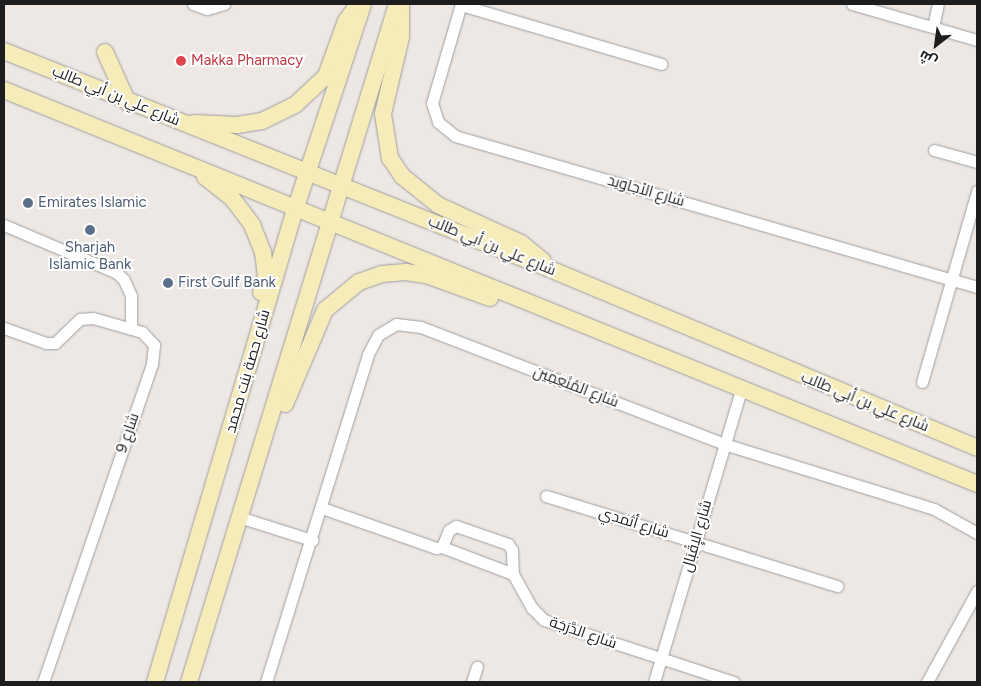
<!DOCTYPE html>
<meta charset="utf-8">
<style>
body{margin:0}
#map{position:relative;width:981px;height:686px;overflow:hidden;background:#eee8e4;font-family:Figtree,Cairo,sans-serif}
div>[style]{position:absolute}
.roads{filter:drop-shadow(0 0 1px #9e9e9e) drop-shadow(0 0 1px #9e9e9e)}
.street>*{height:11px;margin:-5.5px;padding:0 5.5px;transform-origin:5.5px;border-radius:5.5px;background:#fff}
.secondary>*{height:16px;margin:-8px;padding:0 8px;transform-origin:8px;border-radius:8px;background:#f6ecba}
.dots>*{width:14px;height:14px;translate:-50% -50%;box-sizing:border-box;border:2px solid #fff;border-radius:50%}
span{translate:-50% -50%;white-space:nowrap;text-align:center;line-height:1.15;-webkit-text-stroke:4px #fff;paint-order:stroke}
.health-label{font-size:15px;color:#be3a42}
.left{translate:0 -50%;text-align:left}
.street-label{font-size:15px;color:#1d1d1d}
.service-label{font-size:15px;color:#4e5e75}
.frame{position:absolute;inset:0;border:5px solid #1d1d1d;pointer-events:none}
.north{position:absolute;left:911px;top:20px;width:50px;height:50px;-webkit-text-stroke:4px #fff;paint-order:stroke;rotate:210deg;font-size:14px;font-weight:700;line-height:20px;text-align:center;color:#1d1d1d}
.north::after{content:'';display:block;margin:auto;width:18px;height:22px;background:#1d1d1d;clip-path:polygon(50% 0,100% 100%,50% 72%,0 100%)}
</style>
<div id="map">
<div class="roads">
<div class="street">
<i style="left:193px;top:4px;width:15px;rotate:20deg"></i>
<i style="left:207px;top:9px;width:18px;rotate:-16deg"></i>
<i style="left:461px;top:4px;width:103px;rotate:106.3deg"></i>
<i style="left:432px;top:103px;width:20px;rotate:72deg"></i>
<i style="left:438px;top:122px;width:22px;rotate:39deg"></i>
<i style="left:455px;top:136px;width:543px;rotate:16.13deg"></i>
<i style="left:852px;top:4px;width:130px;rotate:16.1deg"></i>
<i style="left:461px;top:5px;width:209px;rotate:16.4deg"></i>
<i style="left:933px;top:27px;width:24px;rotate:-78deg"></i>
<i style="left:934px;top:150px;width:45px;rotate:15.6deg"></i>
<i style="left:4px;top:225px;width:123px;rotate:23deg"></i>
<i style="left:117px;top:273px;width:10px;rotate:45deg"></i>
<i style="left:124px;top:280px;width:17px;rotate:66deg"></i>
<i style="left:131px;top:296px;width:33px;rotate:90deg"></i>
<i style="left:4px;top:328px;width:45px;rotate:19.7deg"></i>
<i style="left:46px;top:343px;width:9px"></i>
<i style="left:55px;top:343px;width:35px;rotate:-44deg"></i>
<i style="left:80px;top:319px;width:13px;rotate:-4deg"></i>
<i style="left:93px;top:318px;width:51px;rotate:15.9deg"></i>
<i style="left:142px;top:332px;width:18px;rotate:47deg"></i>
<i style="left:154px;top:345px;width:19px;rotate:96deg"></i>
<i style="left:152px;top:364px;width:336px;rotate:108.9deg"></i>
<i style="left:922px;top:382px;width:199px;rotate:-73.9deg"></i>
<i style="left:546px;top:496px;width:305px;rotate:17.2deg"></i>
<i style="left:322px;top:508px;width:121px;rotate:19.3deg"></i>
<i style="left:436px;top:548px;width:6px;rotate:-9deg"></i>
<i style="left:442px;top:547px;width:18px;rotate:-68deg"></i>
<i style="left:449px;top:530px;width:8px;rotate:-30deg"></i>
<i style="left:456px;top:526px;width:55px;rotate:19.1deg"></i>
<i style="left:508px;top:544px;width:7px;rotate:56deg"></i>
<i style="left:512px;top:550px;width:24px;rotate:88deg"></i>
<i style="left:513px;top:574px;width:39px;rotate:61deg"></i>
<i style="left:532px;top:608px;width:17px;rotate:45deg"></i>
<i style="left:544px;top:620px;width:200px;rotate:18.1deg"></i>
<i style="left:239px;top:517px;width:77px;rotate:17.5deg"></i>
<i style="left:442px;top:547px;width:76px;rotate:20.8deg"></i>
<i style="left:266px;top:682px;width:343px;rotate:-72.7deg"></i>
<i style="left:368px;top:354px;width:21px;rotate:-62deg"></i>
<i style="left:378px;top:335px;width:21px;rotate:-31deg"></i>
<i style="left:396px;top:324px;width:25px;rotate:7deg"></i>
<i style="left:421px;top:327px;width:325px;rotate:21.1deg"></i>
<i style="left:724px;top:444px;width:220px;rotate:17.2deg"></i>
<i style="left:934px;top:509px;width:49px;rotate:29.2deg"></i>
<i style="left:472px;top:682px;width:16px;rotate:-72deg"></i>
<i style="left:654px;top:682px;width:305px;rotate:-73.4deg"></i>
<i style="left:927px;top:682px;width:104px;rotate:-61.2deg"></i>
</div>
<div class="secondary">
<i style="left:401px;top:6px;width:31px;rotate:90deg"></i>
<i style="left:401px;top:37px;width:79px;rotate:103.2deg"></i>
<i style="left:383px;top:114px;width:45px;rotate:81deg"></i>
<i style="left:390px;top:158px;width:22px;rotate:56deg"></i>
<i style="left:402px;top:176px;width:46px;rotate:38.9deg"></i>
<i style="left:438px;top:205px;width:91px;rotate:24.6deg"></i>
<i style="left:521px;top:243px;width:28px;rotate:39deg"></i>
<i style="left:4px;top:51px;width:596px;rotate:21.78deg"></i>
<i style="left:557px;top:272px;width:455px;rotate:22.7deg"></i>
<i style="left:105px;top:52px;width:56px;rotate:65.7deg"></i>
<i style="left:4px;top:90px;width:1050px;rotate:22.04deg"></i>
<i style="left:194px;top:123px;width:43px;rotate:2.7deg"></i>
<i style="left:237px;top:125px;width:25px;rotate:-9deg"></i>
<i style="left:262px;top:121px;width:37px;rotate:-26deg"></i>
<i style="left:295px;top:105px;width:42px;rotate:-43.1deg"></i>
<i style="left:326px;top:76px;width:59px;rotate:-70deg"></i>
<i style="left:346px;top:21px;width:14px;rotate:-54deg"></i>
<i style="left:205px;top:177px;width:34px;rotate:38deg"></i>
<i style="left:232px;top:198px;width:34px;rotate:53deg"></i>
<i style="left:252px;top:225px;width:29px;rotate:68deg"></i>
<i style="left:263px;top:252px;width:24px;rotate:83deg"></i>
<i style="left:266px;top:276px;width:17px;rotate:107deg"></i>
<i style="left:285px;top:404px;width:102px;rotate:-66.9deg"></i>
<i style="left:325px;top:310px;width:44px;rotate:-39.5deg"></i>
<i style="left:359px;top:282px;width:24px;rotate:-19deg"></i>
<i style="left:382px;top:274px;width:24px;rotate:-5deg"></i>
<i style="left:406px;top:272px;width:20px;rotate:9deg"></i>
<i style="left:426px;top:275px;width:68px;rotate:19.8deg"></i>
<i style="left:155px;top:682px;width:495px;rotate:-73.5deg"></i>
<i style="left:296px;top:207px;width:214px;rotate:-71.7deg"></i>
<i style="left:189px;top:682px;width:709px;rotate:-72.94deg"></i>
</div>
</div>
<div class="dots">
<i style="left:181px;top:61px;background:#e0444e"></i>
<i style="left:28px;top:203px;background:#5c6f8a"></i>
<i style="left:90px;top:230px;background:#5c6f8a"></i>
<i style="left:168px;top:283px;background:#5c6f8a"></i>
</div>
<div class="health-label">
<span class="left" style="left:191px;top:61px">Makka Pharmacy</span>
</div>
<div class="street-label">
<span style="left:116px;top:96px;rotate:22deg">شارع علي بن أبي طالب</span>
<span style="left:646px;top:191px;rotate:16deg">شارع الأجاويد</span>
<span style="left:492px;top:246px;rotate:22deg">شارع علي بن أبي طالب</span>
<span style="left:248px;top:371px;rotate:-74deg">شارع حصة بنت محمد</span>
<span style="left:576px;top:387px;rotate:21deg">شارع المُنْعِمِين</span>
<span style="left:865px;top:402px;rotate:22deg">شارع علي بن أبي طالب</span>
<span style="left:128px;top:433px;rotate:-71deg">شارع 9</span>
<span style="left:634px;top:523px;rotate:17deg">شارع أثمدي</span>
<span style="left:697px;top:536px;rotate:-74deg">شارع الإِقْبَال</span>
<span style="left:583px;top:633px;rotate:19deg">شارع الدَّرَجَة</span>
</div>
<div class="service-label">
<span class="left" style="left:38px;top:203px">Emirates Islamic</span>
<span style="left:90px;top:256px">Sharjah<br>Islamic Bank</span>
<span class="left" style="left:178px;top:283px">First Gulf Bank</span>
</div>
<div class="frame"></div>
<div class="north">ش</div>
</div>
